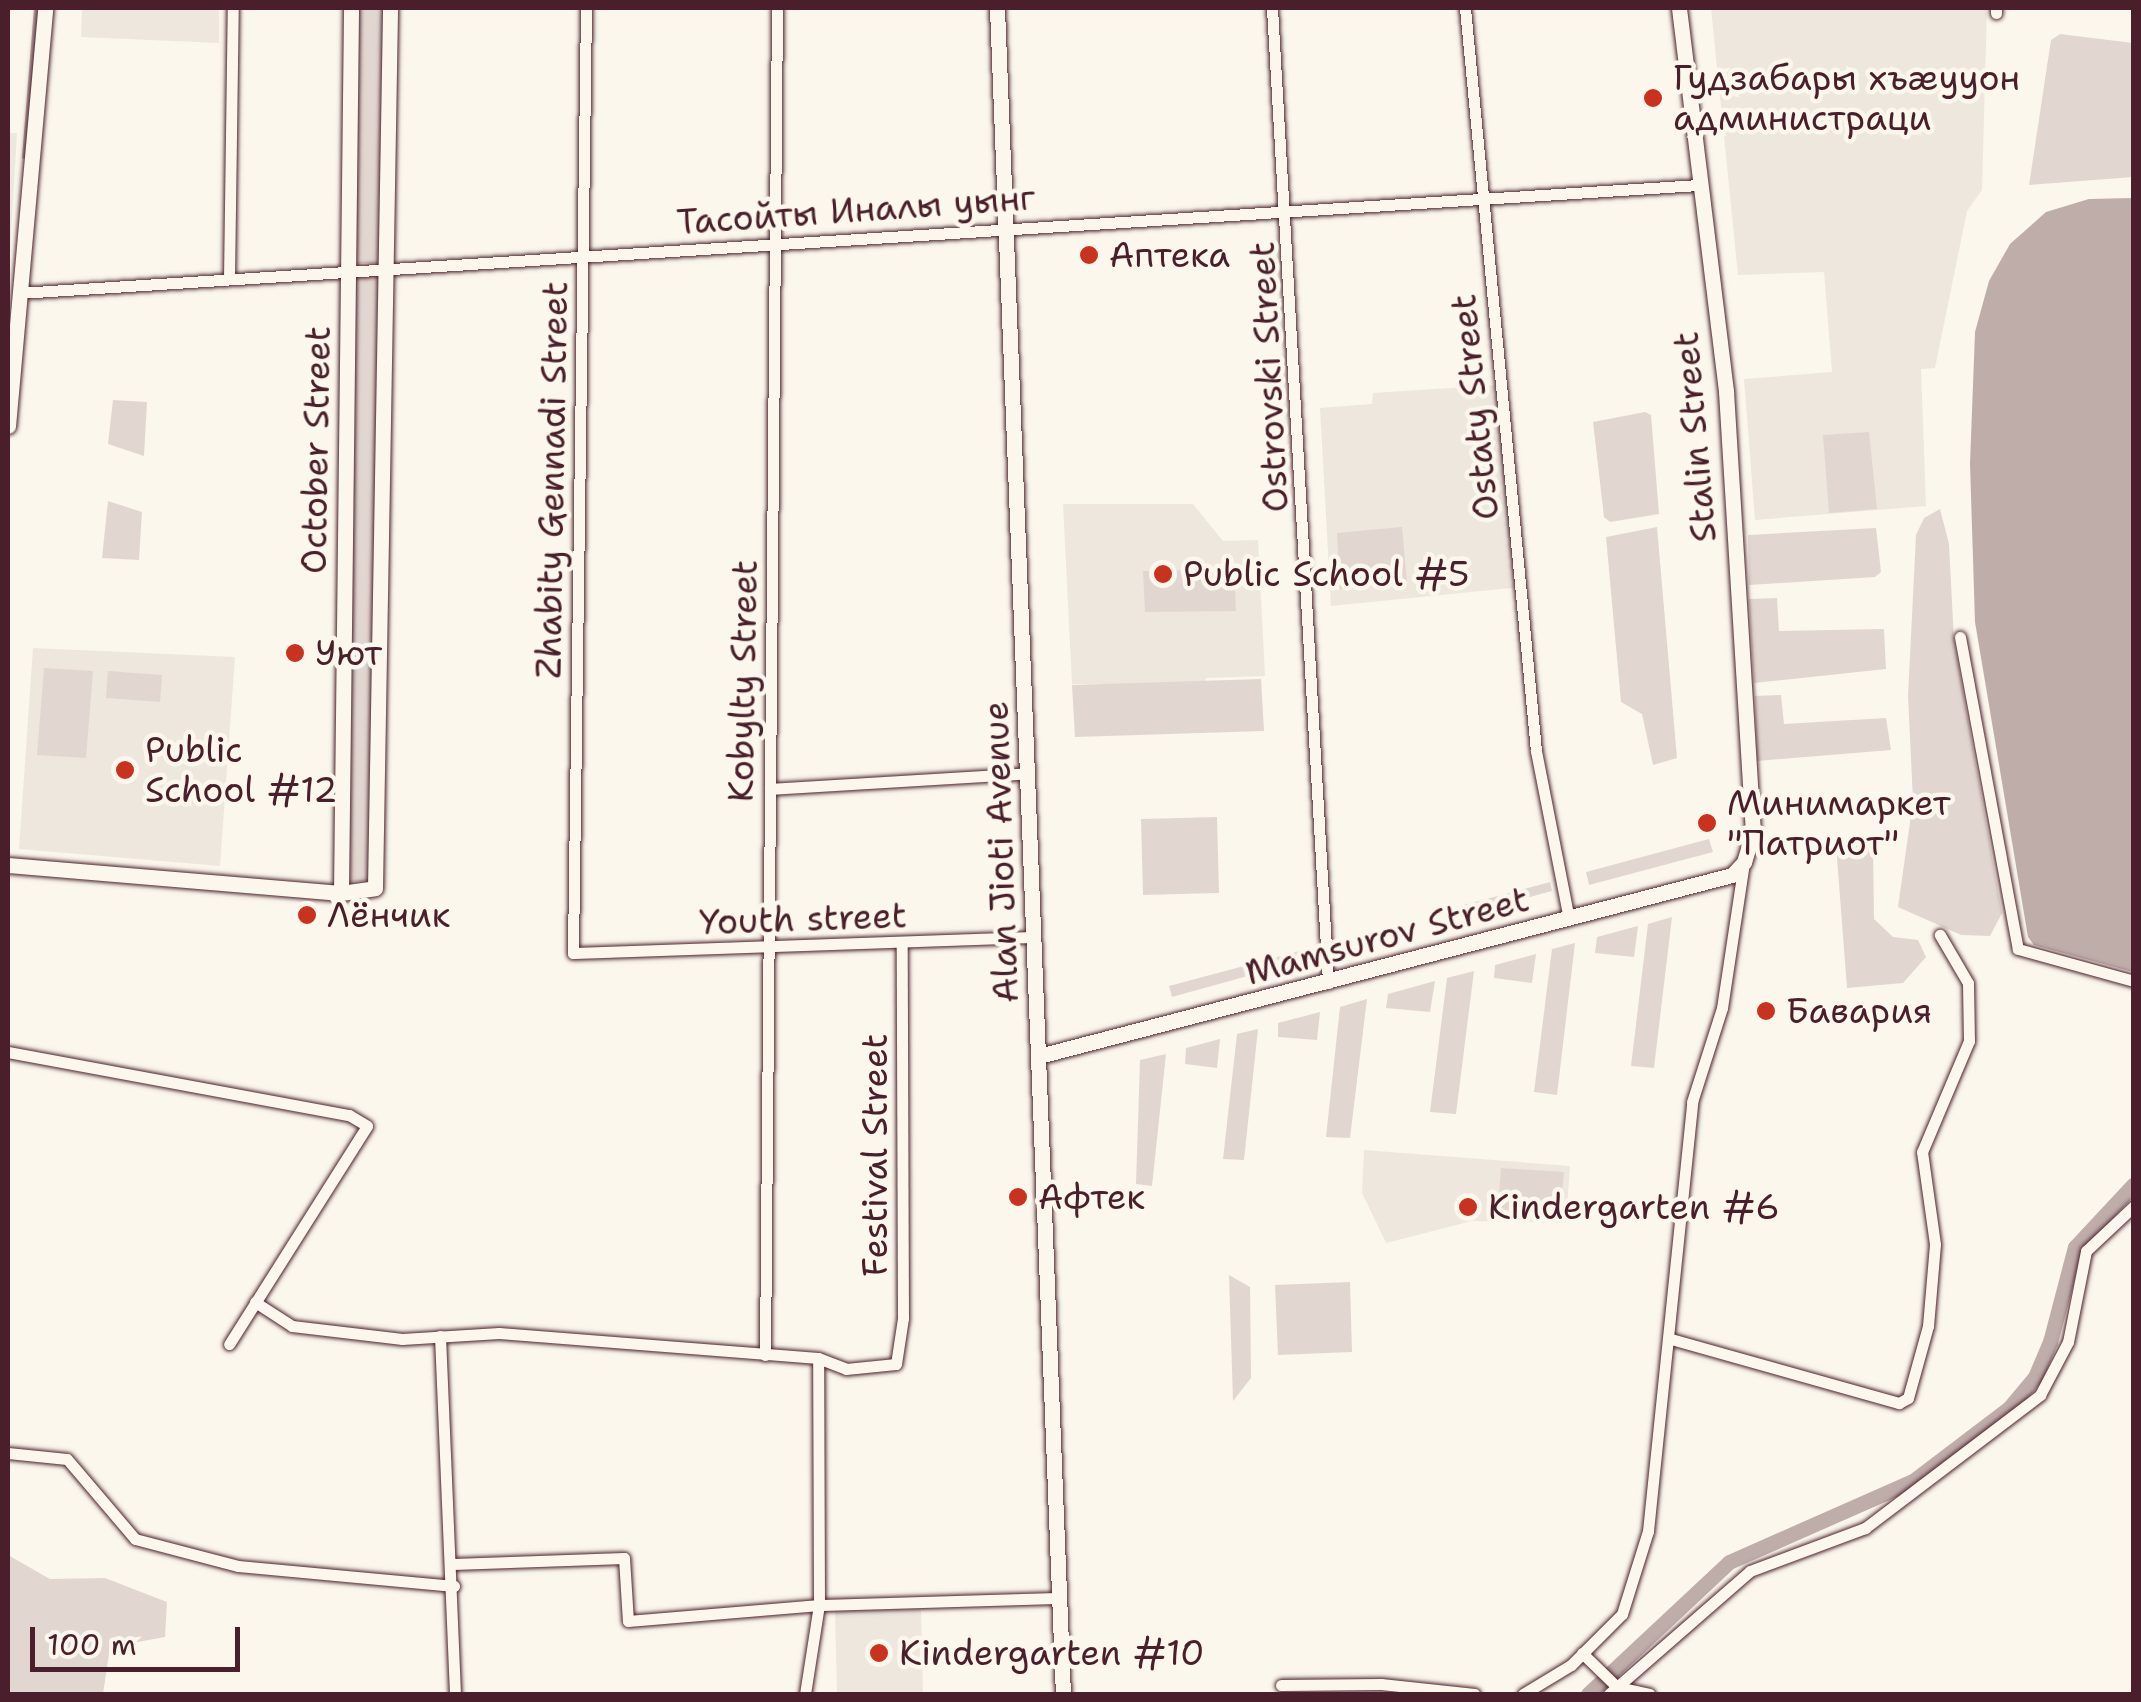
<!DOCTYPE html>
<meta charset="utf-8">
<style>
body{margin:0}
#map{position:relative;width:2141px;height:1702px;overflow:hidden;background:#fbf7ec;font-family:"Shantell Sans",sans-serif}
div>[style]{position:absolute}
.built>*{inset:0;background:#eee7de}
.green>*{inset:0;background:#e2d7d0}
.water>*{inset:0;background:#bfadaa}
.stream>*{height:4px;margin:-2px;padding:0 2px;transform-origin:2px;border-radius:2px;background:#bfadaa}
.canal>*{height:15px;margin:-7.5px;padding:0 7.5px;transform-origin:7.5px;border-radius:7.5px;background:#bfadaa}
.roads{filter:drop-shadow(0 0 2px #4a1f2b) drop-shadow(0 0 2px #4a1f2b)}
.street>*{height:11px;margin:-5.5px;padding:0 5.5px;transform-origin:5.5px;border-radius:5.5px;background:#fbf7ec}
.secondary>*{height:15px;margin:-7.5px;padding:0 7.5px;transform-origin:7.5px;border-radius:7.5px;background:#fbf7ec}
.dots>*{width:28px;height:28px;translate:-50% -50%;box-sizing:border-box;border:5px solid #fbf7ec;border-radius:50%}
span{translate:-50% -50%;white-space:nowrap;text-align:center;line-height:1.15;-webkit-text-stroke:9px #fbf7ec;paint-order:stroke}
.poi-label{font-size:35px;color:#4a1f2b}
.left{translate:0 -50%;text-align:left}
.street-label{font-size:35px;color:#4a1f2b}
.frame{position:absolute;inset:0;border:10px solid #4a1f2b;pointer-events:none}
.scale{position:absolute;left:30px;top:1627px;width:210px;height:45px;box-sizing:border-box;border:5px solid #4a1f2b;border-top:0;padding-left:12px;font-size:30px;line-height:35px;white-space:nowrap;color:#4a1f2b;-webkit-text-stroke:8px #fbf7ec;paint-order:stroke}
</style>
<div id="map">
<div class="built">
<i style="clip-path:polygon(82px 8px,219px 8px,219px 43px,81px 37px)"></i>
<i style="clip-path:polygon(1711px 8px,1987px 8px,1982px 190px,1967px 211px,1935px 368px,1921px 369px,1926px 506px,1755px 520px,1744px 379px,1832px 372px,1824px 272px,1738px 275px)"></i>
<i style="clip-path:polygon(8px 133px,17px 133px,8px 286px)"></i>
<i style="clip-path:polygon(1497px 385px,1521px 587px,1331px 606px,1320px 408px,1372px 404px,1373px 393px)"></i>
<i style="clip-path:polygon(1063px 504px,1193px 504px,1223px 541px,1258px 540px,1265px 676px,1206px 678px,1205px 684px,1072px 684px)"></i>
<i style="clip-path:polygon(33px 648px,235px 657px,220px 866px,19px 849px)"></i>
<i style="clip-path:polygon(1364px 1150px,1570px 1166px,1566px 1223px,1472px 1221px,1386px 1243px,1362px 1193px)"></i>
<i style="clip-path:polygon(921px 1609px,923px 1694px,837px 1694px,835px 1611px)"></i>
</div>
<div class="green">
<i style="clip-path:polygon(356px 8px,385px 8px,381px 263px,355px 263px)"></i>
<i style="clip-path:polygon(2060px 34px,2133px 43px,2133px 177px,2029px 185px,2051px 40px)"></i>
<i style="clip-path:polygon(380px 275px,372px 880px,348px 882px,355px 276px)"></i>
<i style="clip-path:polygon(113px 400px,147px 402px,144px 456px,108px 444px)"></i>
<i style="clip-path:polygon(1645px 412px,1651px 415px,1659px 514px,1610px 522px,1604px 517px,1593px 422px)"></i>
<i style="clip-path:polygon(1869px 432px,1877px 509px,1829px 513px,1823px 435px)"></i>
<i style="clip-path:polygon(108px 501px,142px 512px,139px 560px,102px 558px)"></i>
<i style="clip-path:polygon(1940px 509px,1949px 544px,1954px 641px,2002px 913px,1990px 936px,1961px 935px,1898px 907px,1913px 801px,1908px 696px,1916px 535px,1924px 518px)"></i>
<i style="clip-path:polygon(1402px 527px,1407px 583px,1340px 589px,1337px 533px)"></i>
<i style="clip-path:polygon(1657px 527px,1677px 758px,1653px 765px,1642px 714px,1621px 702px,1606px 537px)"></i>
<i style="clip-path:polygon(1876px 528px,1881px 572px,1875px 577px,1749px 585px,1748px 535px)"></i>
<i style="clip-path:polygon(1234px 569px,1236px 611px,1145px 612px,1143px 571px)"></i>
<i style="clip-path:polygon(1777px 598px,1779px 631px,1884px 629px,1886px 669px,1754px 683px,1749px 599px)"></i>
<i style="clip-path:polygon(44px 668px,93px 671px,86px 758px,37px 755px)"></i>
<i style="clip-path:polygon(108px 671px,162px 675px,160px 702px,106px 698px)"></i>
<i style="clip-path:polygon(1261px 679px,1264px 731px,1075px 737px,1072px 685px)"></i>
<i style="clip-path:polygon(1781px 695px,1784px 724px,1886px 718px,1891px 750px,1757px 761px,1755px 696px)"></i>
<i style="clip-path:polygon(1217px 817px,1219px 893px,1143px 895px,1141px 819px)"></i>
<i style="clip-path:polygon(1709px 839px,1713px 852px,1589px 885px,1586px 872px)"></i>
<i style="clip-path:polygon(1873px 843px,1874px 919px,1893px 937px,1918px 940px,1926px 957px,1903px 983px,1847px 988px,1836px 845px)"></i>
<i style="clip-path:polygon(1550px 882px,1552px 891px,1458px 916px,1456px 907px)"></i>
<i style="clip-path:polygon(1672px 917px,1654px 1068px,1631px 1066px,1648px 924px)"></i>
<i style="clip-path:polygon(1638px 926px,1634px 957px,1595px 953px,1597px 937px)"></i>
<i style="clip-path:polygon(1575px 943px,1557px 1095px,1534px 1092px,1552px 949px)"></i>
<i style="clip-path:polygon(1307px 949px,1309px 959px,1172px 997px,1169px 986px)"></i>
<i style="clip-path:polygon(1536px 954px,1532px 983px,1494px 978px,1495px 965px)"></i>
<i style="clip-path:polygon(1474px 971px,1456px 1114px,1430px 1112px,1447px 978px)"></i>
<i style="clip-path:polygon(1435px 981px,1430px 1012px,1386px 1008px,1388px 994px)"></i>
<i style="clip-path:polygon(1367px 999px,1350px 1138px,1326px 1137px,1340px 1007px)"></i>
<i style="clip-path:polygon(1320px 1012px,1317px 1040px,1278px 1037px,1278px 1023px)"></i>
<i style="clip-path:polygon(1258px 1029px,1244px 1160px,1223px 1159px,1237px 1034px)"></i>
<i style="clip-path:polygon(1220px 1039px,1217px 1068px,1185px 1064px,1186px 1048px)"></i>
<i style="clip-path:polygon(1166px 1054px,1152px 1186px,1136px 1184px,1140px 1060px)"></i>
<i style="clip-path:polygon(1501px 1168px,1564px 1172px,1560px 1210px,1498px 1210px)"></i>
<i style="clip-path:polygon(1229px 1275px,1250px 1287px,1251px 1378px,1233px 1401px)"></i>
<i style="clip-path:polygon(1350px 1282px,1352px 1352px,1278px 1355px,1275px 1285px)"></i>
<i style="clip-path:polygon(8px 1555px,50px 1579px,105px 1578px,167px 1602px,165px 1637px,110px 1647px,103px 1694px,8px 1694px)"></i>
</div>
<div class="water">
<i style="clip-path:polygon(2133px 198px,2134px 198px,2133px 972px,2034px 945px,2028px 937px,1975px 622px,1970px 464px,1975px 332px,1989px 281px,2010px 244px,2046px 212px,2089px 199px)"></i>
</div>
<div class="stream">
<i style="left:24px;top:157px;width:149px;rotate:-85.4deg"></i>
</div>
<div class="canal">
<i style="left:1588px;top:1694px;width:193px;rotate:-43.1deg"></i>
<i style="left:1729px;top:1562px;width:201px;rotate:-23.8deg"></i>
<i style="left:1913px;top:1481px;width:121px;rotate:-37.2deg"></i>
<i style="left:2009px;top:1408px;width:40px;rotate:-50deg"></i>
<i style="left:2035px;top:1377px;width:38px;rotate:-67deg"></i>
<i style="left:2050px;top:1342px;width:98px;rotate:-75.3deg"></i>
<i style="left:2075px;top:1247px;width:86px;rotate:-46.9deg"></i>
</div>
<div class="roads">
<div class="street">
<i style="left:586px;top:8px;width:945px;rotate:90.79deg"></i>
<i style="left:573px;top:953px;width:461px;rotate:-2deg"></i>
<i style="left:1272px;top:8px;width:977px;rotate:86.71deg"></i>
<i style="left:1465px;top:8px;width:746px;rotate:84.54deg"></i>
<i style="left:1536px;top:751px;width:171px;rotate:78.9deg"></i>
<i style="left:1996px;top:13px;width:5px;rotate:-90deg"></i>
<i style="left:229px;top:278px;width:270px;rotate:-89.2deg"></i>
<i style="left:19px;top:293px;width:1680px;rotate:-3.68deg"></i>
<i style="left:1960px;top:637px;width:317px;rotate:79.5deg"></i>
<i style="left:2018px;top:949px;width:120px;rotate:15.4deg"></i>
<i style="left:770px;top:789px;width:258px;rotate:-3.5deg"></i>
<i style="left:8px;top:1052px;width:347px;rotate:10.5deg"></i>
<i style="left:349px;top:1115px;width:21px;rotate:31deg"></i>
<i style="left:367px;top:1126px;width:258px;rotate:122.3deg"></i>
<i style="left:255px;top:1302px;width:44px;rotate:33deg"></i>
<i style="left:292px;top:1326px;width:111px;rotate:6.7deg"></i>
<i style="left:402px;top:1339px;width:97px;rotate:-3.5deg"></i>
<i style="left:499px;top:1333px;width:320px;rotate:4.5deg"></i>
<i style="left:818px;top:1358px;width:30px;rotate:21deg"></i>
<i style="left:846px;top:1369px;width:50px;rotate:-5.7deg"></i>
<i style="left:896px;top:1364px;width:47px;rotate:-81.3deg"></i>
<i style="left:903px;top:1318px;width:373px;rotate:-90.2deg"></i>
<i style="left:440px;top:1336px;width:358px;rotate:87.6deg"></i>
<i style="left:1671px;top:1339px;width:237px;rotate:15.7deg"></i>
<i style="left:1899px;top:1403px;width:10px;rotate:-29deg"></i>
<i style="left:1908px;top:1398px;width:75px;rotate:-74.5deg"></i>
<i style="left:1928px;top:1326px;width:82px;rotate:-85.1deg"></i>
<i style="left:1935px;top:1244px;width:93px;rotate:-98deg"></i>
<i style="left:1922px;top:1152px;width:121px;rotate:-67.1deg"></i>
<i style="left:1969px;top:1041px;width:58px;rotate:-91deg"></i>
<i style="left:1968px;top:983px;width:56px;rotate:-120.3deg"></i>
<i style="left:765px;top:1355px;width:1347px;rotate:-89.49deg"></i>
<i style="left:8px;top:1453px;width:59px;rotate:5.8deg"></i>
<i style="left:67px;top:1459px;width:105px;rotate:49.6deg"></i>
<i style="left:135px;top:1539px;width:106px;rotate:14.7deg"></i>
<i style="left:238px;top:1566px;width:217px;rotate:5.3deg"></i>
<i style="left:453px;top:1564px;width:171px;rotate:-2deg"></i>
<i style="left:624px;top:1558px;width:63px;rotate:86.4deg"></i>
<i style="left:628px;top:1621px;width:192px;rotate:-4.8deg"></i>
<i style="left:819px;top:1605px;width:240px;rotate:-1.7deg"></i>
<i style="left:1582px;top:1653px;width:49px;rotate:44.2deg"></i>
<i style="left:1617px;top:1687px;width:11px;rotate:139deg"></i>
<i style="left:1281px;top:1685px;width:100px;rotate:-0.6deg"></i>
<i style="left:1381px;top:1684px;width:94px;rotate:6.1deg"></i>
<i style="left:1617px;top:1687px;width:176px;rotate:-41.1deg"></i>
<i style="left:1750px;top:1571px;width:123px;rotate:-20.5deg"></i>
<i style="left:1865px;top:1528px;width:220px;rotate:-37.2deg"></i>
<i style="left:2040px;top:1395px;width:60px;rotate:-62.2deg"></i>
<i style="left:2068px;top:1342px;width:93px;rotate:-78.8deg"></i>
<i style="left:2086px;top:1251px;width:66px;rotate:-43.2deg"></i>
<i style="left:1617px;top:1687px;width:33px;rotate:12deg"></i>
<i style="left:805px;top:1694px;width:90px;rotate:-81.1deg"></i>
<i style="left:819px;top:1605px;width:247px;rotate:-90.2deg"></i>
<i style="left:1523px;top:1694px;width:56px;rotate:-31.1deg"></i>
<i style="left:1571px;top:1665px;width:72px;rotate:-45deg"></i>
<i style="left:1622px;top:1614px;width:87px;rotate:-72.6deg"></i>
<i style="left:1648px;top:1531px;width:431px;rotate:-84.1deg"></i>
<i style="left:1692px;top:1102px;width:99px;rotate:-72.3deg"></i>
<i style="left:1722px;top:1008px;width:148px;rotate:-81.4deg"></i>
</div>
<div class="secondary">
<i style="left:997px;top:8px;width:1687px;rotate:87.76deg"></i>
<i style="left:8px;top:426px;width:420px;rotate:-84.9deg"></i>
<i style="left:8px;top:865px;width:334px;rotate:4.8deg"></i>
<i style="left:341px;top:893px;width:34px;rotate:-8deg"></i>
<i style="left:375px;top:888px;width:880px;rotate:-89.02deg"></i>
<i style="left:341px;top:893px;width:885px;rotate:-89.35deg"></i>
<i style="left:1039px;top:1056px;width:716px;rotate:-14.64deg"></i>
<i style="left:1732px;top:875px;width:18px;rotate:-47deg"></i>
<i style="left:1744px;top:862px;width:30px;rotate:-73deg"></i>
<i style="left:1753px;top:833px;width:443px;rotate:-93.5deg"></i>
<i style="left:1726px;top:391px;width:386px;rotate:-97deg"></i>
</div>
</div>
<div class="dots">
<i style="left:1653px;top:98px;background:#c8321e"></i>
<i style="left:1089px;top:255px;background:#c8321e"></i>
<i style="left:1163px;top:574px;background:#c8321e"></i>
<i style="left:295px;top:653px;background:#c8321e"></i>
<i style="left:125px;top:770px;background:#c8321e"></i>
<i style="left:1707px;top:823px;background:#c8321e"></i>
<i style="left:307px;top:915px;background:#c8321e"></i>
<i style="left:1766px;top:1011px;background:#c8321e"></i>
<i style="left:1018px;top:1197px;background:#c8321e"></i>
<i style="left:1468px;top:1207px;background:#c8321e"></i>
<i style="left:879px;top:1653px;background:#c8321e"></i>
</div>
<div class="poi-label">
<span class="left" style="left:1673px;top:98px">Гудзабары хъæууон<br>администраци</span>
<span class="left" style="left:1109px;top:255px">Аптека</span>
<span class="left" style="left:1183px;top:574px">Public School #5</span>
<span class="left" style="left:315px;top:653px">Уют</span>
<span class="left" style="left:145px;top:770px">Public<br>School #12</span>
<span class="left" style="left:1727px;top:823px">Минимаркет<br>"Патриот"</span>
<span class="left" style="left:327px;top:915px">Лёнчик</span>
<span class="left" style="left:1786px;top:1011px">Бавария</span>
<span class="left" style="left:1038px;top:1197px">Афтек</span>
<span class="left" style="left:1488px;top:1207px">Kindergarten #6</span>
<span class="left" style="left:899px;top:1653px">Kindergarten #10</span>
</div>
<div class="street-label">
<span style="left:856px;top:210px;rotate:-4deg">Тасойты Иналы уынг</span>
<span style="left:1269px;top:377px;rotate:-93deg">Ostrovski Street</span>
<span style="left:1475px;top:407px;rotate:-96deg">Ostaty Street</span>
<span style="left:1695px;top:437px;rotate:-95deg">Stalin Street</span>
<span style="left:316px;top:450px;rotate:-89deg">October Street</span>
<span style="left:552px;top:480px;rotate:-89deg">Zhabity Gennadi Street</span>
<span style="left:743px;top:681px;rotate:-89deg">Kobylty Street</span>
<span style="left:1001px;top:852px;rotate:-92deg">Alan Jioti Avenue</span>
<span style="left:803px;top:919px;rotate:-2deg">Youth street</span>
<span style="left:1387px;top:936px;rotate:-15deg">Mamsurov Street</span>
<span style="left:875px;top:1155px;rotate:-90deg">Festival Street</span>
</div>
<div class="frame"></div>
<div class="scale">100 m</div>
</div>
